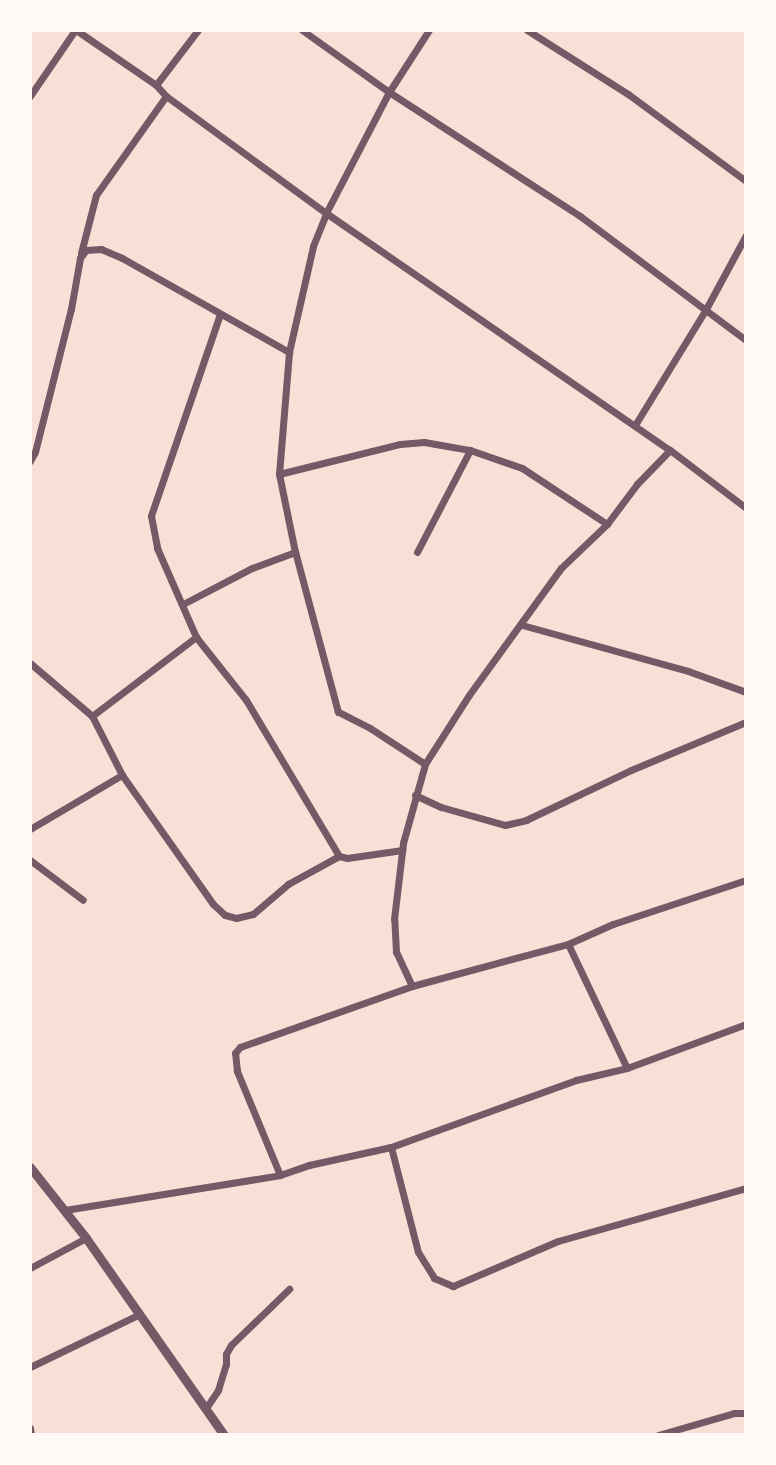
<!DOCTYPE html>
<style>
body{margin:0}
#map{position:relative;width:776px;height:1465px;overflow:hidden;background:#f7e1d7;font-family:Barlow,sans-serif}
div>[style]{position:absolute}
.minor>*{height:7px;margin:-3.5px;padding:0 3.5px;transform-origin:3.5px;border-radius:3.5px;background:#755966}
.tertiary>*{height:9px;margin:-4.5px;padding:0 4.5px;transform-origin:4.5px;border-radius:4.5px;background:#755966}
span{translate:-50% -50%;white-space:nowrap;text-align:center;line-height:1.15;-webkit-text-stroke:7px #fffaf5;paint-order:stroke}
.frame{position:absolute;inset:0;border:32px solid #fffaf5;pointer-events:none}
</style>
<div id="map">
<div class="minor">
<i style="left:76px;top:30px;width:97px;rotate:34.5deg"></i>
<i style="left:156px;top:85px;width:15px;rotate:48deg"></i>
<i style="left:166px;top:96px;width:198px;rotate:36.2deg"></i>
<i style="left:326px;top:213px;width:418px;rotate:34.6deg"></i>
<i style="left:670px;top:450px;width:96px;rotate:37.3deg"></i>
<i style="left:302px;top:30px;width:107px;rotate:35.5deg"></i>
<i style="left:389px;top:92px;width:228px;rotate:33deg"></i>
<i style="left:580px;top:216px;width:207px;rotate:36.8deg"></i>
<i style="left:527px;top:30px;width:120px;rotate:32.4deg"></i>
<i style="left:628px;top:94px;width:147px;rotate:36.4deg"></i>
<i style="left:156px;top:85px;width:69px;rotate:-52.6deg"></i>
<i style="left:30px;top:96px;width:80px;rotate:-55.7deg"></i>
<i style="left:81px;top:253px;width:60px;rotate:-75.5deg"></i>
<i style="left:96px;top:195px;width:121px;rotate:-54.7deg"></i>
<i style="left:220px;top:314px;width:213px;rotate:108.9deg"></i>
<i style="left:151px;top:516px;width:33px;rotate:79deg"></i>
<i style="left:157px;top:548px;width:97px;rotate:66.3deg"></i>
<i style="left:196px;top:637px;width:80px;rotate:51.6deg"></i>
<i style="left:246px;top:700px;width:182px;rotate:59.2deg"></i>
<i style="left:339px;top:856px;width:8px;rotate:14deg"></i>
<i style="left:347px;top:858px;width:56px;rotate:-8.3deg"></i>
<i style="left:635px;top:425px;width:136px;rotate:-58.5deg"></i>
<i style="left:706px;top:309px;width:84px;rotate:-61.6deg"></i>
<i style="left:30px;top:461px;width:10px;rotate:-61deg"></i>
<i style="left:35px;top:452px;width:147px;rotate:-75.9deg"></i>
<i style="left:71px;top:309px;width:52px;rotate:-80deg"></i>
<i style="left:80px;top:258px;width:10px;rotate:-53deg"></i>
<i style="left:86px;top:250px;width:15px;rotate:-4deg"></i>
<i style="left:101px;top:249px;width:23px;rotate:23deg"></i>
<i style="left:122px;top:258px;width:192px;rotate:29.4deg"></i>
<i style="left:279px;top:474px;width:125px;rotate:-13.9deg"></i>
<i style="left:400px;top:444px;width:24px;rotate:-5deg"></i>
<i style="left:424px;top:442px;width:47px;rotate:9.9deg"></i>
<i style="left:470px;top:450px;width:55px;rotate:19.1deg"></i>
<i style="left:522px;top:468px;width:102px;rotate:33.4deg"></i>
<i style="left:417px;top:552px;width:115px;rotate:-62.5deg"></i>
<i style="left:183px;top:604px;width:78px;rotate:-27.6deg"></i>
<i style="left:252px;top:568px;width:46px;rotate:-20.4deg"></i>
<i style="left:522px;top:625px;width:172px;rotate:15.5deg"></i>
<i style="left:688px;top:671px;width:62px;rotate:19.9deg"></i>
<i style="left:30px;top:663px;width:82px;rotate:40.5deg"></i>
<i style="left:92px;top:716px;width:66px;rotate:63deg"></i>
<i style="left:122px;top:775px;width:158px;rotate:54.8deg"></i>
<i style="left:213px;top:904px;width:16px;rotate:43deg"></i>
<i style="left:225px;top:915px;width:11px;rotate:15deg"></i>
<i style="left:236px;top:918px;width:17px;rotate:-13deg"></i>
<i style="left:253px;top:914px;width:46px;rotate:-40.6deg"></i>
<i style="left:288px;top:884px;width:58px;rotate:-28.8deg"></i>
<i style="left:92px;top:716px;width:131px;rotate:-37.2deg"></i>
<i style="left:425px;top:764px;width:66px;rotate:-146.8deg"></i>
<i style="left:370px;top:728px;width:36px;rotate:-153deg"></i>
<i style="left:338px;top:712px;width:166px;rotate:-105deg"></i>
<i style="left:295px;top:552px;width:80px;rotate:-101.6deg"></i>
<i style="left:279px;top:474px;width:122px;rotate:-85.3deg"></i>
<i style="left:289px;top:352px;width:109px;rotate:-77.2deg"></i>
<i style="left:313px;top:246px;width:35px;rotate:-68deg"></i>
<i style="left:326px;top:213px;width:136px;rotate:-62.5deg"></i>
<i style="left:389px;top:92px;width:74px;rotate:-57.2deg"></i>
<i style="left:415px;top:795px;width:29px;rotate:25deg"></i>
<i style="left:441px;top:807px;width:66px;rotate:15.7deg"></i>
<i style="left:505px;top:825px;width:22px;rotate:-13deg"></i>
<i style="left:526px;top:820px;width:116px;rotate:-25.5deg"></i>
<i style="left:631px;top:770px;width:125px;rotate:-22.7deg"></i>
<i style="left:30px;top:829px;width:107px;rotate:-30.4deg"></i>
<i style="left:30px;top:860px;width:66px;rotate:37deg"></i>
<i style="left:568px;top:944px;width:137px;rotate:64.6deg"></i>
<i style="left:412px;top:986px;width:38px;rotate:-115deg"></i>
<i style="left:396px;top:952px;width:33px;rotate:-93deg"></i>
<i style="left:394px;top:919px;width:77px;rotate:-83.2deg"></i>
<i style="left:403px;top:843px;width:82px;rotate:-74.4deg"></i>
<i style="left:425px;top:764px;width:82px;rotate:-57.5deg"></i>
<i style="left:469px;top:695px;width:157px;rotate:-54.1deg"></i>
<i style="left:561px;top:568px;width:64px;rotate:-43.7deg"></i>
<i style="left:607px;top:524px;width:50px;rotate:-53.1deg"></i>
<i style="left:637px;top:484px;width:47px;rotate:-45.9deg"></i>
<i style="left:391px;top:1147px;width:108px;rotate:75.6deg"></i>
<i style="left:418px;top:1252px;width:31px;rotate:58deg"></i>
<i style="left:434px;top:1278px;width:21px;rotate:23deg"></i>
<i style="left:453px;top:1286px;width:114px;rotate:-23.2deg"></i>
<i style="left:558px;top:1241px;width:195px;rotate:-15.7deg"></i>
<i style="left:280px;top:1175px;width:113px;rotate:-112.5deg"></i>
<i style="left:237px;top:1071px;width:18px;rotate:-96deg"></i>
<i style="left:235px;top:1053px;width:8px;rotate:-50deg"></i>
<i style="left:240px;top:1047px;width:182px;rotate:-19.5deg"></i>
<i style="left:412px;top:986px;width:162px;rotate:-15.1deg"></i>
<i style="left:568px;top:944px;width:49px;rotate:-24deg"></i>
<i style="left:613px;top:924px;width:140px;rotate:-18.3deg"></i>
<i style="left:65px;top:1210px;width:218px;rotate:-9.2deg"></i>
<i style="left:280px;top:1175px;width:31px;rotate:-19deg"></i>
<i style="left:309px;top:1165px;width:84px;rotate:-12.4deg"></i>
<i style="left:391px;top:1147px;width:197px;rotate:-19.9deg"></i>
<i style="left:576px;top:1080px;width:52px;rotate:-13.2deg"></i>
<i style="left:627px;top:1068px;width:127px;rotate:-20.3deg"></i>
<i style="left:30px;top:1268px;width:64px;rotate:-28.2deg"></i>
<i style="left:30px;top:1367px;width:120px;rotate:-25.7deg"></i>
<i style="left:206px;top:1408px;width:22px;rotate:-56deg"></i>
<i style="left:218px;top:1390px;width:27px;rotate:-73deg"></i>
<i style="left:226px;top:1364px;width:10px;rotate:-90deg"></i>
<i style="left:226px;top:1354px;width:10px;rotate:-61deg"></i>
<i style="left:231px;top:1345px;width:81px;rotate:-44deg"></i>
<i style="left:30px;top:1428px;width:7px;rotate:82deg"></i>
<i style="left:658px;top:1435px;width:79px;rotate:-16.1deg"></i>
<i style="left:734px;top:1413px;width:12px"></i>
</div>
<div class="tertiary">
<i style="left:30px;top:1167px;width:90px;rotate:51.7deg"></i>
<i style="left:86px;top:1238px;width:241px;rotate:55deg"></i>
</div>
<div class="frame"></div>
</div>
